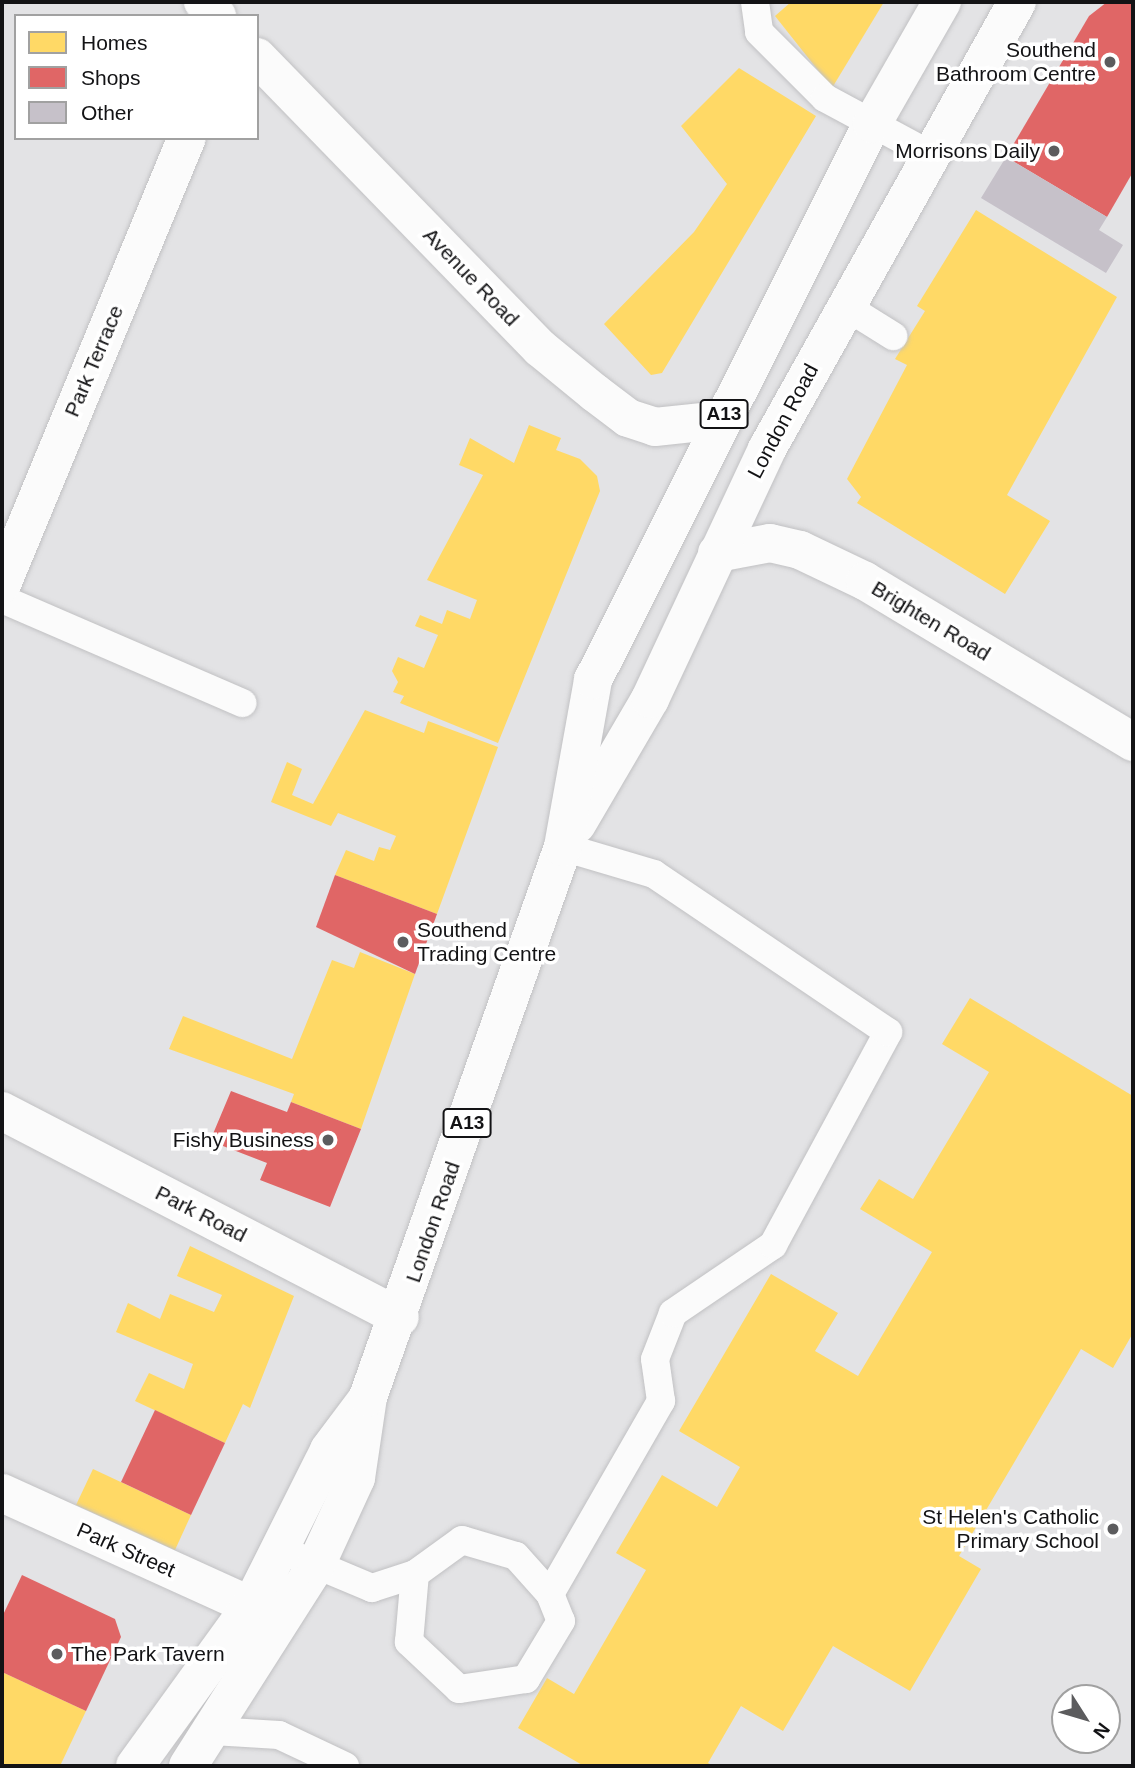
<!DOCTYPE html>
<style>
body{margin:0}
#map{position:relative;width:1135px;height:1768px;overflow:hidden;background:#e3e3e5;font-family:Arial,sans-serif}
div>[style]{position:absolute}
.homes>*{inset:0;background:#ffd966}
.shops>*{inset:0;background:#e06666}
.building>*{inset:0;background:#c6c1c9}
.roads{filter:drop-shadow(0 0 2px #c1c1c3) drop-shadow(0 0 2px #c1c1c3)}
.service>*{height:28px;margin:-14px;padding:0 14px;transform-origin:14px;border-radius:14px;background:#fbfbfb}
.minor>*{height:38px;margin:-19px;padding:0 19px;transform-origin:19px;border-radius:19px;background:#fbfbfb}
.primary>*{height:38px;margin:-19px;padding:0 19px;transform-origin:19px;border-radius:19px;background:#fbfbfb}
.dots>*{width:19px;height:19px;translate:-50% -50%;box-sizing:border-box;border:4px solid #fff;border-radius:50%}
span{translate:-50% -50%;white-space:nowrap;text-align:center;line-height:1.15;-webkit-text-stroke:7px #fff;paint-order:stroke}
.shield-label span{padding:2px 5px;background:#fff;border:2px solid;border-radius:5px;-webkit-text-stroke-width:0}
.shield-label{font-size:19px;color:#131315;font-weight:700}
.poi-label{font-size:21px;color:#131315}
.right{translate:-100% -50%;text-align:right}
.left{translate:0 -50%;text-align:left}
.street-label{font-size:21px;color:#131315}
.frame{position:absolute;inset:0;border:4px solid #131315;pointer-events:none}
.legend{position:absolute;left:14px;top:14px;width:245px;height:126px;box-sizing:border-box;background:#fff;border:2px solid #a1a1a1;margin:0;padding:9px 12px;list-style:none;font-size:21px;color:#131315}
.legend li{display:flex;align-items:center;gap:14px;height:35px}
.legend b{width:35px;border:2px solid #a1a1a1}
.north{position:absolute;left:1051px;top:1684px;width:70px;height:70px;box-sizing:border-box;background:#fff;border:2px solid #a1a1a1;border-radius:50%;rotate:127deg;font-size:19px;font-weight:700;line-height:28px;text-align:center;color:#131315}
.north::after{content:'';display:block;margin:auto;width:24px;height:32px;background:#5c5c5e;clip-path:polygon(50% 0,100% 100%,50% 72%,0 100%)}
</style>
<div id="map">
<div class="homes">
<i style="clip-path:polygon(791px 2px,884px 2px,832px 88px,775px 16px)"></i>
<i style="clip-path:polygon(739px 68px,816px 116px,662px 373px,651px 375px,604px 324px,694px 232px,727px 184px,681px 126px)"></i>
<i style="clip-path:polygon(976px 210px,1117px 297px,1007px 495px,1050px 521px,1005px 594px,857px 503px,861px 497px,847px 479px,907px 365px,895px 359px,925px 311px,917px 306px)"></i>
<i style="clip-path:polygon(529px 425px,561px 438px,556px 450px,580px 459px,597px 476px,600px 491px,498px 743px,400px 703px,404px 696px,393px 692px,398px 682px,392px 671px,398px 657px,424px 668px,438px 635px,415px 626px,420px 615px,442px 624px,447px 610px,470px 619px,477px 600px,427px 580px,483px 475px,459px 465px,470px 438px,514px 463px)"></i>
<i style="clip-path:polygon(365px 710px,424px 733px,428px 721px,498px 747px,437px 914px,335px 875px,346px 850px,374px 861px,379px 847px,390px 850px,396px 836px,338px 813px,331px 826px,271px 802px,287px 762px,302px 769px,292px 795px,313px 804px)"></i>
<i style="clip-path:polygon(360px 952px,415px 974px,361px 1129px,291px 1102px,294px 1094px,169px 1049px,183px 1016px,292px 1059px,332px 960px,354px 968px)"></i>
<i style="clip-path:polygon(970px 998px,1133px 1096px,1133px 1333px,1113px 1368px,1081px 1349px,959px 1556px,981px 1569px,910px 1691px,833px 1646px,783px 1731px,741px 1706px,708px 1763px,714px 1766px,584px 1766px,518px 1728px,547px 1678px,574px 1694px,646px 1570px,616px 1553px,662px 1475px,717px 1507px,740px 1467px,679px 1431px,771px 1274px,838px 1313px,815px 1351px,858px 1376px,932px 1252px,860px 1209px,879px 1179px,913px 1199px,989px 1072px,942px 1044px)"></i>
<i style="clip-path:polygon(190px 1246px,294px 1296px,250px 1408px,243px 1404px,225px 1443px,135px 1401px,149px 1373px,184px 1389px,193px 1364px,116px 1332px,128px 1303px,160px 1319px,170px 1294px,214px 1312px,222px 1295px,177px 1276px)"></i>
<i style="clip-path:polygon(93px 1469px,191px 1515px,175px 1550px,76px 1505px)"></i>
<i style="clip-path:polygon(2px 1672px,86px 1711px,60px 1766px,2px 1766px)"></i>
</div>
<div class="shops">
<i style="clip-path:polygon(1107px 2px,1133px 2px,1133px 172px,1107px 217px,1006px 157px,1089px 16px)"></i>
<i style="clip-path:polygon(335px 875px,437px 914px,415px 974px,316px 927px)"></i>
<i style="clip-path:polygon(231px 1091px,287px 1112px,291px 1102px,361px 1129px,330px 1207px,260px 1180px,267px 1163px,210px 1141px)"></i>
<i style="clip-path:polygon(155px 1410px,225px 1443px,191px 1515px,121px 1482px)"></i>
<i style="clip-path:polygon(22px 1575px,115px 1619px,121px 1637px,86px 1711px,2px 1672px,2px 1617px)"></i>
</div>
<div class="building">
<i style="clip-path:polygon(1006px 157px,1107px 217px,1099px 230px,1123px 245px,1106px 273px,981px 198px)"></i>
</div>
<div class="roads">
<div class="service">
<i style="left:755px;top:2px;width:30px;rotate:82deg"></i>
<i style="left:759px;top:32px;width:93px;rotate:45deg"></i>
<i style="left:825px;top:98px;width:120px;rotate:28.3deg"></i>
<i style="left:845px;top:306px;width:57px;rotate:32deg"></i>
<i style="left:2px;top:599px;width:262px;rotate:23.4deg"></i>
<i style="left:462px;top:1540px;width:56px;rotate:16.5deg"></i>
<i style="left:516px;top:1556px;width:51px;rotate:48.2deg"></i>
<i style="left:550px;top:1594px;width:29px;rotate:68deg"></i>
<i style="left:561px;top:1621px;width:68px;rotate:121.1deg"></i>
<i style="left:526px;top:1679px;width:68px;rotate:171.5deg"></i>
<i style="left:459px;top:1689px;width:69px;rotate:-136.8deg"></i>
<i style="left:409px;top:1642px;width:68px;rotate:-85deg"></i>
<i style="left:415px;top:1574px;width:58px;rotate:-35.9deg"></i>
<i style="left:279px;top:1549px;width:101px;rotate:22.8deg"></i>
<i style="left:372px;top:1588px;width:45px;rotate:-18deg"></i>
<i style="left:550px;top:1594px;width:223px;rotate:-60.1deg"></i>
<i style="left:661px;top:1401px;width:42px;rotate:-98.1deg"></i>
<i style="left:655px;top:1359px;width:49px;rotate:-68.6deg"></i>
<i style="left:673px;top:1313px;width:121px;rotate:-34.2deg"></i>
<i style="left:773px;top:1245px;width:242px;rotate:-61.6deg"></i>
<i style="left:888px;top:1032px;width:282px;rotate:-146deg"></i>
<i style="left:654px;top:874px;width:95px;rotate:-163.5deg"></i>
<i style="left:213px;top:1731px;width:66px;rotate:3.5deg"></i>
<i style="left:279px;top:1735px;width:73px;rotate:25.2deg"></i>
</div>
<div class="minor">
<i style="left:203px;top:2px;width:20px;rotate:45deg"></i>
<i style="left:257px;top:57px;width:406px;rotate:45.8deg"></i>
<i style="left:540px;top:348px;width:71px;rotate:39.3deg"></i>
<i style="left:595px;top:393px;width:41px;rotate:37.1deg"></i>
<i style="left:628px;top:418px;width:28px;rotate:18deg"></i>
<i style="left:655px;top:427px;width:65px;rotate:-6.1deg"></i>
<i style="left:717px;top:553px;width:54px;rotate:-10.7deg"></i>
<i style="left:770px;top:543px;width:31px;rotate:13deg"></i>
<i style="left:800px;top:550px;width:72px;rotate:25.5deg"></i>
<i style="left:865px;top:581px;width:313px;rotate:31deg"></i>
<i style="left:2px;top:584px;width:483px;rotate:-67.5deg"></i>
<i style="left:2px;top:1111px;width:448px;rotate:27.4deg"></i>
<i style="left:2px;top:1493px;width:273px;rotate:24.4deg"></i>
</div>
<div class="primary">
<i style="left:577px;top:824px;width:145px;rotate:-59.7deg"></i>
<i style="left:650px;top:699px;width:276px;rotate:-64.9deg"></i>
<i style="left:767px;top:449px;width:512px;rotate:-60.78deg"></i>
<i style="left:135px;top:1766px;width:198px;rotate:-54.1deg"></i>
<i style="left:251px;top:1606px;width:174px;rotate:-63.4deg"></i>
<i style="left:329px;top:1450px;width:60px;rotate:-53.1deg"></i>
<i style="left:188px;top:1766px;width:238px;rotate:-57.5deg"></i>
<i style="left:316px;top:1565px;width:96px;rotate:-65.3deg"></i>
<i style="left:356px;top:1478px;width:82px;rotate:-81.6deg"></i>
<i style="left:368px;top:1397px;width:584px;rotate:-70.48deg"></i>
<i style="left:563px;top:847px;width:170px;rotate:-79.8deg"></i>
<i style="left:593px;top:680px;width:622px;rotate:-63.35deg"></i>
<i style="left:872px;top:124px;width:141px;rotate:-60.2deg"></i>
</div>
</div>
<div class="dots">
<i style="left:1110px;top:62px;background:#5c5c5e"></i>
<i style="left:1054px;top:151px;background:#5c5c5e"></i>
<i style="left:403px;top:942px;background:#5c5c5e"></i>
<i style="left:328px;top:1140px;background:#5c5c5e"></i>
<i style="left:1113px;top:1529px;background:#5c5c5e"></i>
<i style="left:57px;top:1654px;background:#5c5c5e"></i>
</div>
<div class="shield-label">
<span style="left:724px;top:414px">A13</span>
<span style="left:467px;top:1123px">A13</span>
</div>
<div class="poi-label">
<span class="right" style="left:1096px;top:62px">Southend<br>Bathroom Centre</span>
<span class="right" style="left:1040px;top:151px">Morrisons Daily</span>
<span class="left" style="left:417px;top:942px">Southend<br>Trading Centre</span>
<span class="right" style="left:314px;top:1140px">Fishy Business</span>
<span class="right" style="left:1099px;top:1529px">St Helen's Catholic<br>Primary School</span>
<span class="left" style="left:71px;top:1654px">The Park Tavern</span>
</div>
<div class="street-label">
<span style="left:471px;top:277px;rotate:46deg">Avenue Road</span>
<span style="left:94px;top:361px;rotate:-67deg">Park Terrace</span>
<span style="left:783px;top:421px;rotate:-62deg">London Road</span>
<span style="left:931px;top:621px;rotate:31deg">Brighten Road</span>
<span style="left:201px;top:1214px;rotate:27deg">Park Road</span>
<span style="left:433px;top:1222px;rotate:-71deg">London Road</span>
<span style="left:126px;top:1550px;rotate:24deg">Park Street</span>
</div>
<div class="frame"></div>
<ul class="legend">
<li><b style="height:19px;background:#ffd966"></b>Homes</li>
<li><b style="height:19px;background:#e06666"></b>Shops</li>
<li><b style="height:19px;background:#c6c1c9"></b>Other</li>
</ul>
<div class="north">N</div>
</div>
